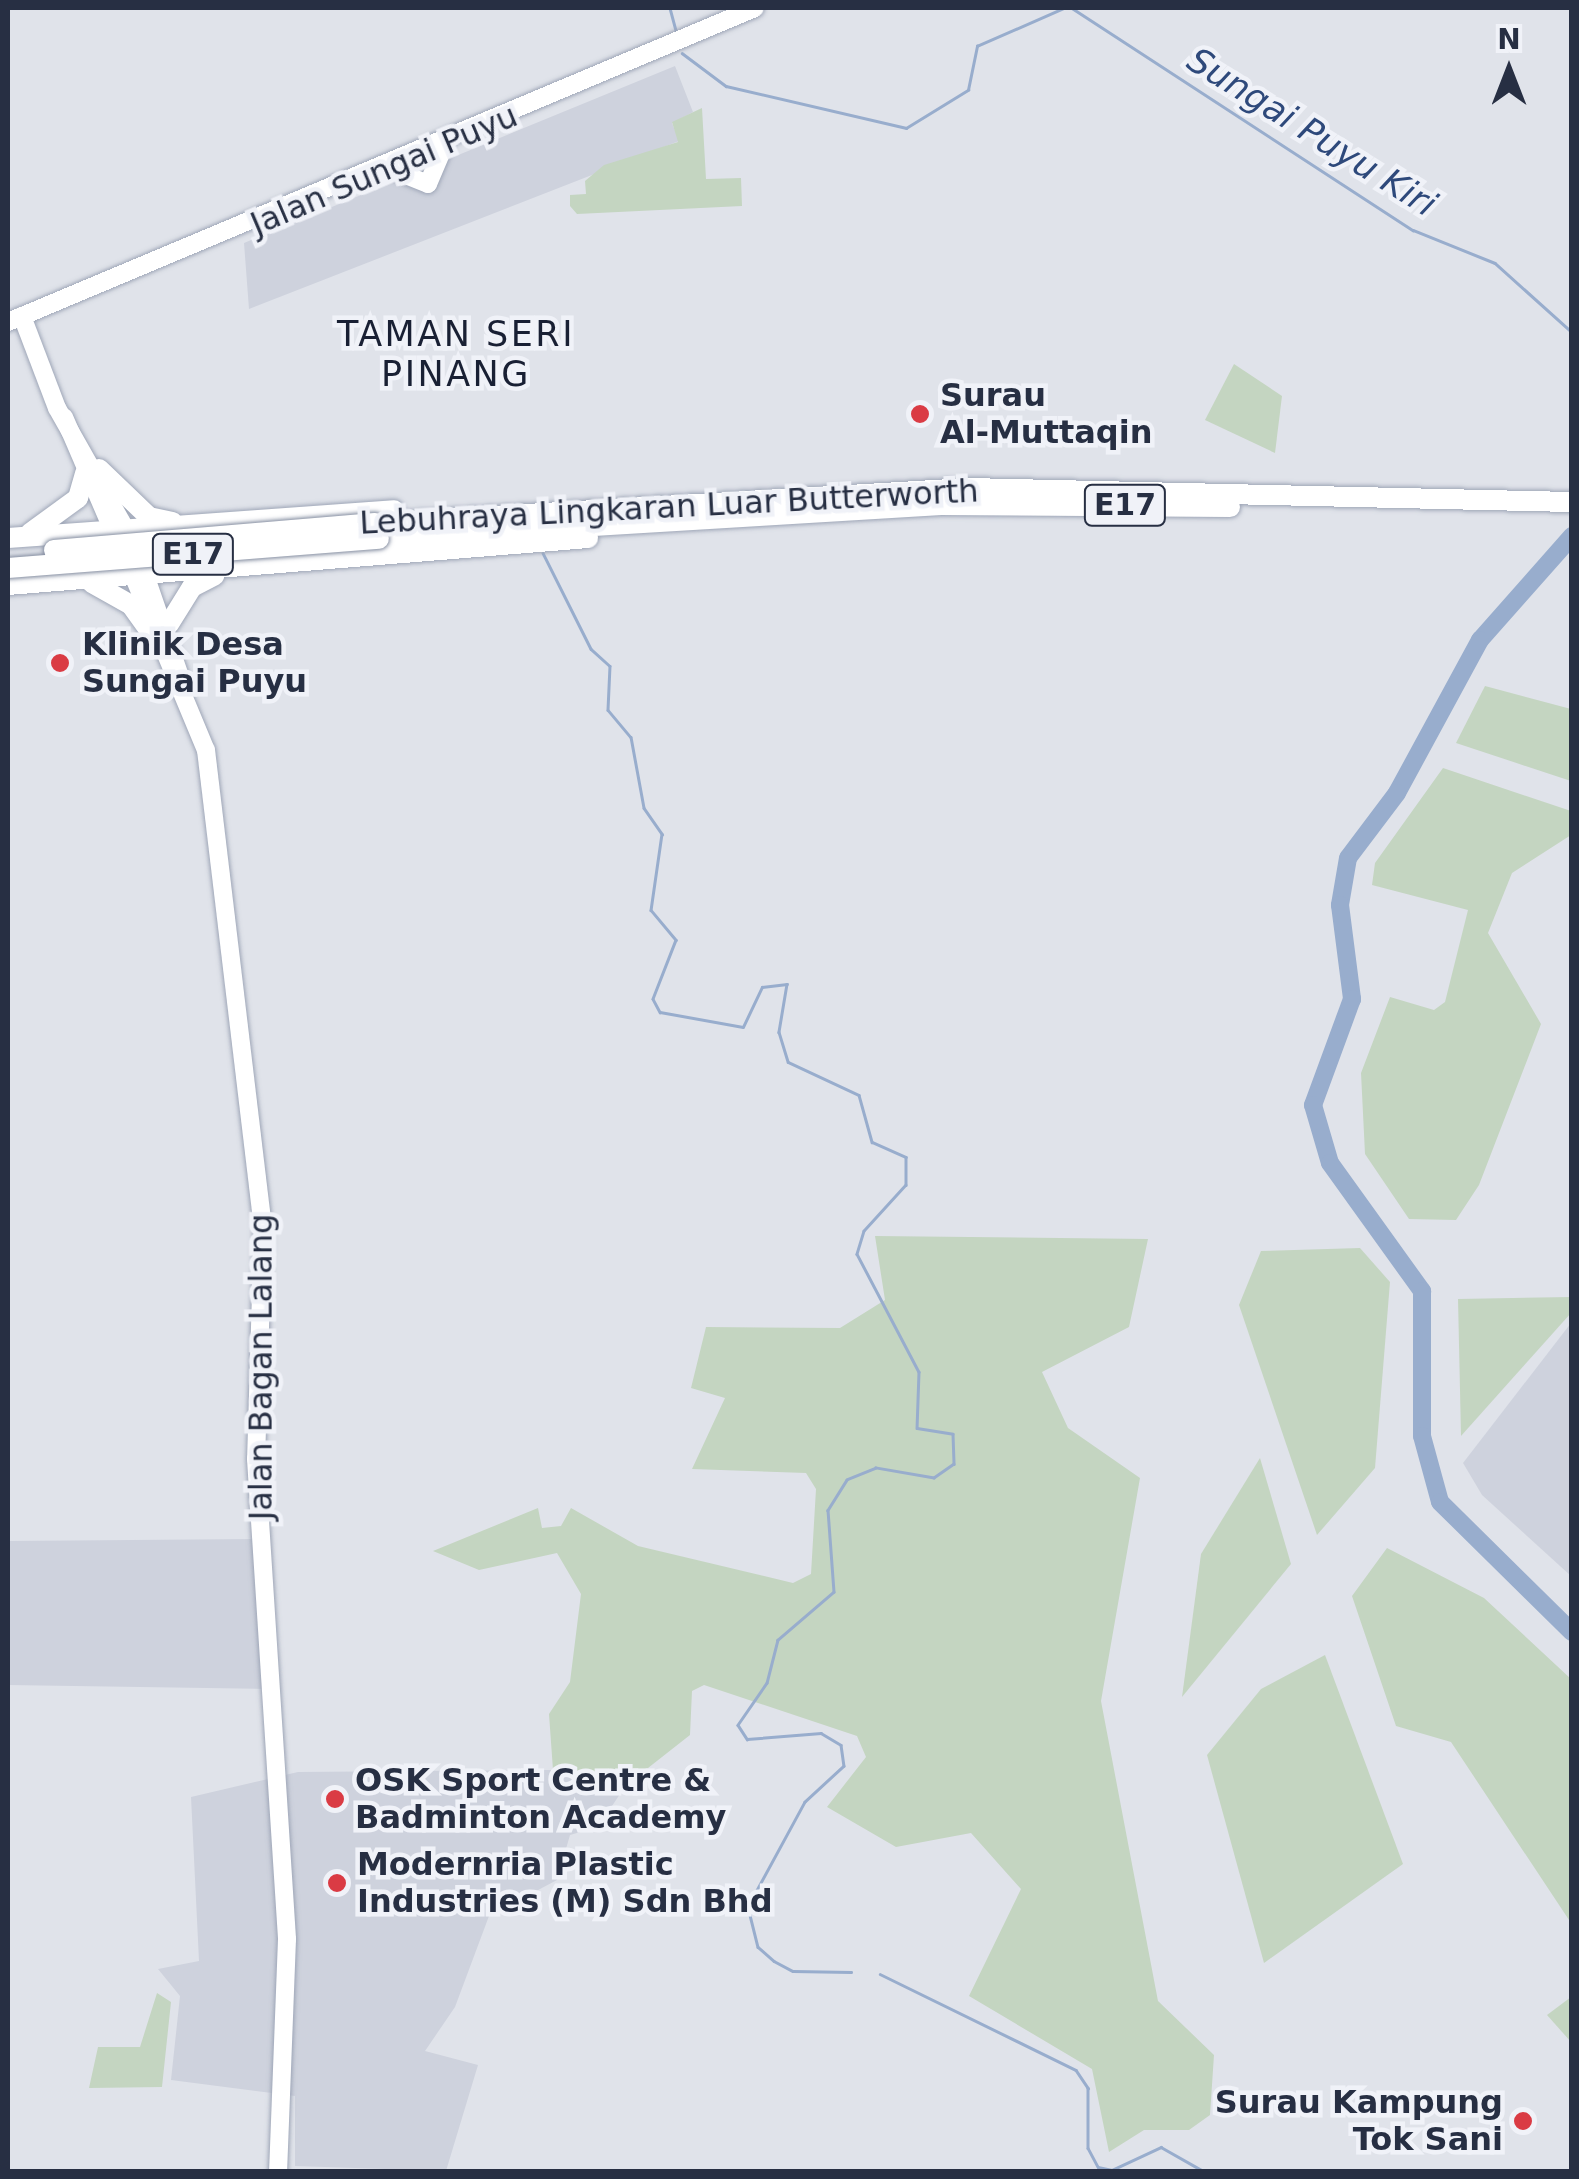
<!DOCTYPE html>
<style>
body{margin:0}
#map{position:relative;width:1579px;height:2179px;overflow:hidden;background:#e0e3ea;font-family:"DejaVu Sans",sans-serif}
div>[style]{position:absolute}
.built>*{inset:0;background:#ced2dd}
.green>*{inset:0;background:#c4d5c1}
.stream>*{height:2.5px;margin:-1.25px;padding:0 1.25px;transform-origin:1.25px;border-radius:1.25px;background:#98adcd}
.river>*{height:18px;margin:-9px;padding:0 9px;transform-origin:9px;border-radius:9px;background:#98adcd}
.roads{filter:drop-shadow(0 0 2px #9ea6b7) drop-shadow(0 0 2px #9ea6b7)}
.major>*{height:18px;margin:-9px;padding:0 9px;transform-origin:9px;border-radius:9px;background:#fff}
.highway>*{height:20px;margin:-10px;padding:0 10px;transform-origin:10px;border-radius:10px;background:#fff}
.bridges{filter:drop-shadow(0 0 2px #868fa2) drop-shadow(0 0 2px #868fa2)}
.highway-bridge>*{height:20px;margin:-10px;padding:0 10px;transform-origin:10px;border-radius:10px;background:#fff}
.dots>*{width:28px;height:28px;translate:-50% -50%;box-sizing:border-box;border:5px solid #f0f2f8;border-radius:50%}
span{translate:-50% -50%;white-space:nowrap;text-align:center;line-height:1.15;-webkit-text-stroke:9px #f0f2f8;paint-order:stroke}
.shield-label span{padding:2px 8px;background:#f0f2f8;border:2px solid;border-radius:8px;-webkit-text-stroke-width:0}
.shield-label{font-size:30px;color:#272f43;font-weight:700}
.street-label{font-size:32px;color:#272f43}
.poi-label{font-size:32px;color:#272f43;font-weight:700}
.left{translate:0 -50%;text-align:left}
.right{translate:-100% -50%;text-align:right}
.water-label{font-size:35px;color:#2e497b;font-style:italic}
.neighbourhood-label{font-size:35px;color:#192034;letter-spacing:2.5px}
.frame{position:absolute;inset:0;border:10px solid #272f43;pointer-events:none}
.north{position:absolute;left:1459px;top:20px;width:100px;height:100px;-webkit-text-stroke:8px #f0f2f8;paint-order:stroke;rotate:0deg;font-size:28px;font-weight:700;line-height:40px;text-align:center;color:#272f43}
.north::after{content:'';display:block;margin:auto;width:35px;height:45px;background:#272f43;clip-path:polygon(50% 0,100% 100%,50% 72%,0 100%)}
</style>
<div id="map">
<div class="built">
<i style="clip-path:polygon(675px 66px,693px 112px,672px 123px,679px 141px,249px 309px,244px 243px)"></i>
<i style="clip-path:polygon(1571px 1323px,1571px 1576px,1482px 1495px,1463px 1463px)"></i>
<i style="clip-path:polygon(257px 1539px,267px 1689px,8px 1685px,8px 1541px)"></i>
<i style="clip-path:polygon(553px 1770px,620px 1794px,598px 1827px,570px 1835px,557px 1880px,489px 1916px,455px 2007px,425px 2051px,478px 2065px,446px 2171px,295px 2166px,295px 2096px,171px 2080px,180px 1996px,158px 1969px,199px 1961px,191px 1797px,298px 1772px)"></i>
</div>
<div class="green">
<i style="clip-path:polygon(702px 108px,706px 179px,741px 178px,742px 206px,577px 214px,570px 206px,570px 195px,586px 194px,585px 181px,604px 165px,678px 142px,672px 122px)"></i>
<i style="clip-path:polygon(1234px 364px,1282px 396px,1275px 453px,1205px 420px)"></i>
<i style="clip-path:polygon(1485px 686px,1571px 709px,1571px 781px,1456px 743px)"></i>
<i style="clip-path:polygon(1443px 768px,1571px 811px,1571px 835px,1512px 873px,1488px 933px,1541px 1024px,1479px 1185px,1456px 1220px,1409px 1219px,1365px 1154px,1361px 1073px,1390px 997px,1434px 1010px,1445px 1002px,1468px 910px,1372px 885px,1375px 863px)"></i>
<i style="clip-path:polygon(875px 1236px,1148px 1239px,1129px 1327px,1042px 1372px,1068px 1428px,1140px 1478px,1101px 1701px,1158px 2001px,1214px 2055px,1210px 2115px,1189px 2130px,1144px 2130px,1109px 2152px,1092px 2069px,969px 1996px,1021px 1889px,971px 1833px,896px 1847px,827px 1807px,866px 1757px,857px 1736px,704px 1685px,692px 1691px,690px 1735px,648px 1768px,596px 1782px,553px 1770px,549px 1714px,570px 1682px,581px 1594px,557px 1553px,479px 1570px,433px 1551px,538px 1508px,542px 1528px,561px 1526px,571px 1508px,638px 1546px,793px 1583px,811px 1574px,816px 1489px,806px 1473px,692px 1469px,725px 1398px,691px 1388px,706px 1327px,840px 1328px,885px 1300px)"></i>
<i style="clip-path:polygon(1360px 1248px,1390px 1282px,1375px 1468px,1317px 1535px,1239px 1305px,1261px 1251px)"></i>
<i style="clip-path:polygon(1571px 1297px,1571px 1313px,1461px 1436px,1458px 1299px)"></i>
<i style="clip-path:polygon(1260px 1458px,1291px 1564px,1182px 1697px,1201px 1554px)"></i>
<i style="clip-path:polygon(1387px 1548px,1484px 1598px,1571px 1679px,1571px 1923px,1451px 1742px,1396px 1726px,1352px 1596px)"></i>
<i style="clip-path:polygon(1325px 1655px,1403px 1864px,1264px 1963px,1207px 1755px,1261px 1689px)"></i>
<i style="clip-path:polygon(157px 1993px,171px 2002px,162px 2087px,89px 2088px,98px 2047px,140px 2047px)"></i>
<i style="clip-path:polygon(1571px 1997px,1571px 2042px,1547px 2015px)"></i>
</div>
<div class="stream">
<i style="left:670px;top:8px;width:28px;rotate:75deg"></i>
<i style="left:1072px;top:8px;width:407px;rotate:33.1deg"></i>
<i style="left:1413px;top:230px;width:88px;rotate:21.9deg"></i>
<i style="left:1495px;top:263px;width:103px;rotate:41.9deg"></i>
<i style="left:682px;top:53px;width:55px;rotate:36.9deg"></i>
<i style="left:726px;top:86px;width:185px;rotate:13.1deg"></i>
<i style="left:906px;top:128px;width:73px;rotate:-31.5deg"></i>
<i style="left:968px;top:90px;width:45px;rotate:-78.4deg"></i>
<i style="left:977px;top:46px;width:95px;rotate:-23.6deg"></i>
<i style="left:543px;top:553px;width:107px;rotate:63.4deg"></i>
<i style="left:591px;top:649px;width:25px;rotate:42deg"></i>
<i style="left:610px;top:666px;width:44px;rotate:92.6deg"></i>
<i style="left:608px;top:710px;width:35px;rotate:50deg"></i>
<i style="left:631px;top:737px;width:72px;rotate:79.6deg"></i>
<i style="left:644px;top:808px;width:32px;rotate:55deg"></i>
<i style="left:662px;top:834px;width:77px;rotate:98.2deg"></i>
<i style="left:651px;top:910px;width:39px;rotate:50deg"></i>
<i style="left:676px;top:940px;width:63px;rotate:111.3deg"></i>
<i style="left:653px;top:999px;width:15px;rotate:62deg"></i>
<i style="left:660px;top:1012px;width:84px;rotate:10.2deg"></i>
<i style="left:743px;top:1027px;width:44px;rotate:-64.6deg"></i>
<i style="left:762px;top:987px;width:25px;rotate:-7deg"></i>
<i style="left:787px;top:984px;width:49px;rotate:99.5deg"></i>
<i style="left:779px;top:1032px;width:31px;rotate:73deg"></i>
<i style="left:788px;top:1062px;width:78px;rotate:24.9deg"></i>
<i style="left:859px;top:1095px;width:49px;rotate:74.5deg"></i>
<i style="left:872px;top:1142px;width:37px;rotate:24deg"></i>
<i style="left:906px;top:1157px;width:28px;rotate:90deg"></i>
<i style="left:906px;top:1185px;width:62px;rotate:132.4deg"></i>
<i style="left:864px;top:1231px;width:24px;rotate:107deg"></i>
<i style="left:857px;top:1254px;width:133px;rotate:62.3deg"></i>
<i style="left:919px;top:1372px;width:56px;rotate:92deg"></i>
<i style="left:917px;top:1428px;width:36px;rotate:9deg"></i>
<i style="left:953px;top:1434px;width:30px;rotate:88deg"></i>
<i style="left:954px;top:1464px;width:24px;rotate:145deg"></i>
<i style="left:934px;top:1478px;width:59px;rotate:-170.2deg"></i>
<i style="left:876px;top:1468px;width:31px;rotate:158deg"></i>
<i style="left:847px;top:1480px;width:36px;rotate:122deg"></i>
<i style="left:828px;top:1510px;width:82px;rotate:85.8deg"></i>
<i style="left:834px;top:1592px;width:74px;rotate:139.4deg"></i>
<i style="left:778px;top:1640px;width:44px;rotate:104.3deg"></i>
<i style="left:767px;top:1683px;width:51px;rotate:124.6deg"></i>
<i style="left:738px;top:1725px;width:17px;rotate:57deg"></i>
<i style="left:747px;top:1739px;width:74px;rotate:-4.6deg"></i>
<i style="left:821px;top:1733px;width:23px;rotate:31deg"></i>
<i style="left:841px;top:1745px;width:21px;rotate:82deg"></i>
<i style="left:844px;top:1766px;width:53px;rotate:137.3deg"></i>
<i style="left:805px;top:1802px;width:119px;rotate:118.5deg"></i>
<i style="left:748px;top:1907px;width:41px;rotate:76deg"></i>
<i style="left:758px;top:1947px;width:21px;rotate:41deg"></i>
<i style="left:774px;top:1961px;width:21px;rotate:28deg"></i>
<i style="left:793px;top:1971px;width:58px;rotate:1deg"></i>
<i style="left:880px;top:1974px;width:218px;rotate:26.1deg"></i>
<i style="left:1076px;top:2070px;width:22px;rotate:56deg"></i>
<i style="left:1088px;top:2088px;width:60px;rotate:90deg"></i>
<i style="left:1088px;top:2148px;width:21px;rotate:62deg"></i>
<i style="left:1098px;top:2167px;width:14px;rotate:12deg"></i>
<i style="left:1112px;top:2170px;width:54px;rotate:-25.1deg"></i>
<i style="left:1161px;top:2147px;width:51px;rotate:29.6deg"></i>
</div>
<div class="river">
<i style="left:1572px;top:536px;width:139px;rotate:131.5deg"></i>
<i style="left:1480px;top:640px;width:174px;rotate:118.5deg"></i>
<i style="left:1397px;top:793px;width:81px;rotate:127deg"></i>
<i style="left:1348px;top:858px;width:48px;rotate:99.7deg"></i>
<i style="left:1340px;top:905px;width:95px;rotate:82.7deg"></i>
<i style="left:1352px;top:999px;width:113px;rotate:110.2deg"></i>
<i style="left:1313px;top:1105px;width:60px;rotate:73.7deg"></i>
<i style="left:1330px;top:1163px;width:158px;rotate:54.3deg"></i>
<i style="left:1422px;top:1291px;width:145px;rotate:90deg"></i>
<i style="left:1422px;top:1436px;width:68px;rotate:74.7deg"></i>
<i style="left:1440px;top:1502px;width:185px;rotate:44.6deg"></i>
</div>
<div class="roads">
<div class="major">
<i style="left:388px;top:168px;width:43px;rotate:21.8deg"></i>
<i style="left:428px;top:184px;width:43px;rotate:-67deg"></i>
<i style="left:22px;top:316px;width:98px;rotate:69.2deg"></i>
<i style="left:57px;top:408px;width:150px;rotate:60.5deg"></i>
<i style="left:8px;top:322px;width:810px;rotate:-22.8deg"></i>
<i style="left:64px;top:417px;width:134px;rotate:66.7deg"></i>
<i style="left:128px;top:563px;width:203px;rotate:67.4deg"></i>
<i style="left:206px;top:750px;width:479px;rotate:83.2deg"></i>
<i style="left:263px;top:1226px;width:233px;rotate:91.7deg"></i>
<i style="left:256px;top:1459px;width:481px;rotate:86.3deg"></i>
<i style="left:287px;top:1939px;width:233px;rotate:92.2deg"></i>
<i style="left:141px;top:563px;width:132px;rotate:71deg"></i>
</div>
<div class="highway">
<i style="left:99px;top:469px;width:69px;rotate:43.8deg"></i>
<i style="left:149px;top:517px;width:24px;rotate:12deg"></i>
<i style="left:375px;top:523px;width:594px;rotate:-3.38deg"></i>
<i style="left:968px;top:488px;width:604px;rotate:1.33deg"></i>
<i style="left:30px;top:533px;width:59px;rotate:-36.1deg"></i>
<i style="left:78px;top:498px;width:26px;rotate:-74deg"></i>
<i style="left:8px;top:538px;width:387px;rotate:-4.1deg"></i>
<i style="left:379px;top:539px;width:563px;rotate:-3.46deg"></i>
<i style="left:941px;top:505px;width:289px;rotate:0.4deg"></i>
<i style="left:92px;top:583px;width:45px;rotate:29.4deg"></i>
<i style="left:131px;top:605px;width:48px;rotate:54.3deg"></i>
<i style="left:8px;top:585px;width:582px;rotate:-4.63deg"></i>
<i style="left:169px;top:624px;width:44px;rotate:-58.1deg"></i>
<i style="left:192px;top:587px;width:25px;rotate:-27deg"></i>
</div>
</div>
<div class="bridges">
<div class="highway-bridge">
<i style="left:54px;top:550px;width:322px;rotate:-4.8deg"></i>
<i style="left:8px;top:568px;width:372px;rotate:-4.5deg"></i>
</div>
</div>
<div class="dots">
<i style="left:920px;top:414px;background:#da3b44"></i>
<i style="left:60px;top:663px;background:#da3b44"></i>
<i style="left:335px;top:1799px;background:#da3b44"></i>
<i style="left:337px;top:1883px;background:#da3b44"></i>
<i style="left:1523px;top:2121px;background:#da3b44"></i>
</div>
<div class="shield-label">
<span style="left:1125px;top:505px">E17</span>
<span style="left:193px;top:554px">E17</span>
</div>
<div class="street-label">
<span style="left:384px;top:170px;rotate:-23deg">Jalan Sungai Puyu</span>
<span style="left:669px;top:507px;rotate:-3deg">Lebuhraya Lingkaran Luar Butterworth</span>
<span style="left:261px;top:1367px;rotate:-90deg">Jalan Bagan Lalang</span>
</div>
<div class="poi-label">
<span class="left" style="left:940px;top:414px">Surau<br>Al-Muttaqin</span>
<span class="left" style="left:82px;top:663px">Klinik Desa<br>Sungai Puyu</span>
<span class="left" style="left:355px;top:1799px">OSK Sport Centre &amp;<br>Badminton Academy</span>
<span class="left" style="left:357px;top:1883px">Modernria Plastic<br>Industries (M) Sdn Bhd</span>
<span class="right" style="left:1503px;top:2121px">Surau Kampung<br>Tok Sani</span>
</div>
<div class="water-label">
<span style="left:1312px;top:132px;rotate:32deg">Sungai Puyu Kiri</span>
</div>
<div class="neighbourhood-label">
<span style="left:456px;top:354px">TAMAN SERI<br>PINANG</span>
</div>
<div class="frame"></div>
<div class="north">N</div>
</div>
